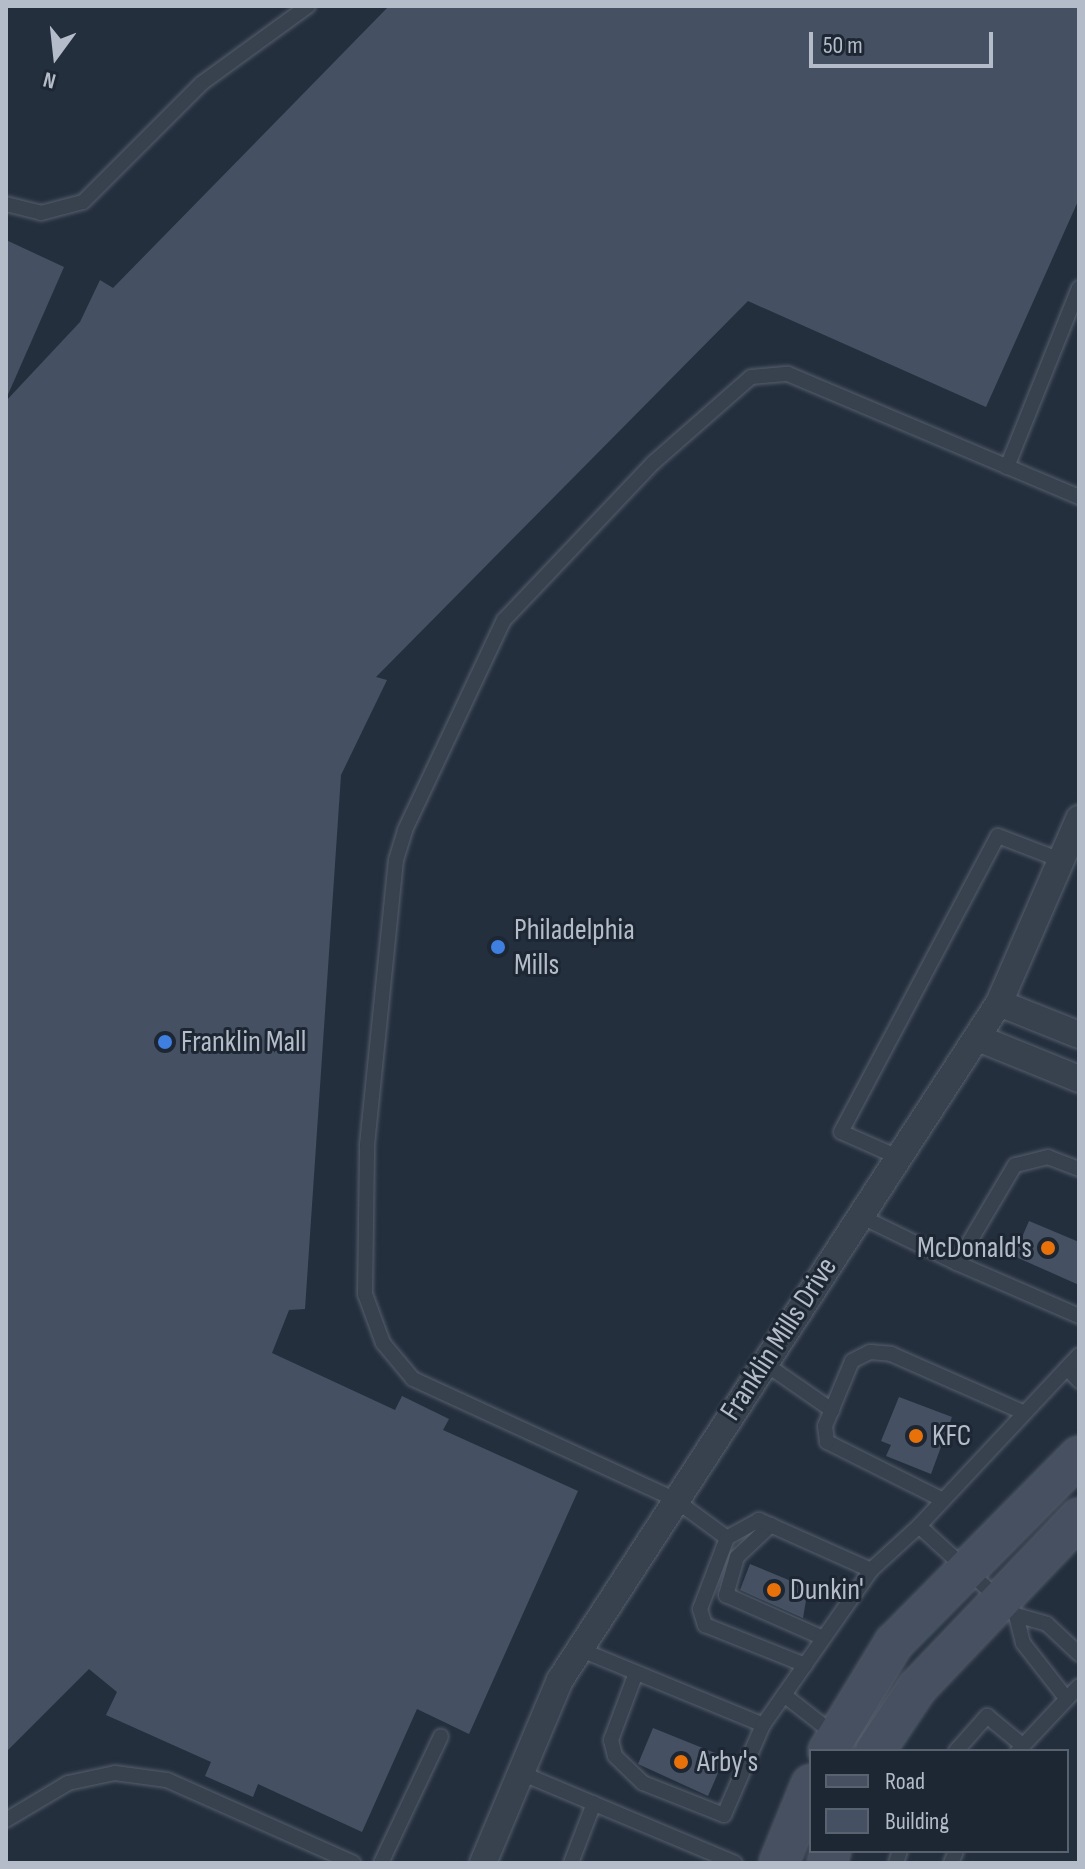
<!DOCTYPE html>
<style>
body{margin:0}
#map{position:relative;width:1085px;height:1869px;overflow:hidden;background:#242f3e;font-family:"Sofia Sans Condensed",sans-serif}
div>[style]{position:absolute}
.building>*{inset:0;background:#455162}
.roads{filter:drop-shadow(0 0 2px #565f6c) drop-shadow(0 0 2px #565f6c)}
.lane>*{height:14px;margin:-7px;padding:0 7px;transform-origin:7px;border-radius:7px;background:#38414e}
.street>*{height:26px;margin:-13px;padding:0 13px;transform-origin:13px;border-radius:13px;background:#38414e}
.secondary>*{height:38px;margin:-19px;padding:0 19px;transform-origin:19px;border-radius:19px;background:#465061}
.dots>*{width:22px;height:22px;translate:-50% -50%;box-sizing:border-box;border:4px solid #1d2633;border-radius:50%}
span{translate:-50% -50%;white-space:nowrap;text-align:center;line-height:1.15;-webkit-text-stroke:6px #1d2633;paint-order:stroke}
.poi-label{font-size:30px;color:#b4bcc9}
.left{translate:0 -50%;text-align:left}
.right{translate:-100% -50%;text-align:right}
.street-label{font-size:30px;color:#b4bcc9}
.frame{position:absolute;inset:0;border:8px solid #b4bcc9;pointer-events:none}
.legend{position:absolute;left:809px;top:1749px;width:260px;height:104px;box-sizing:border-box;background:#1d2633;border:2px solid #59626f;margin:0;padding:10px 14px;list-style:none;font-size:24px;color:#b4bcc9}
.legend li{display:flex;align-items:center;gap:16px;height:40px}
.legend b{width:40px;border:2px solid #59626f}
.north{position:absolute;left:16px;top:16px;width:80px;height:80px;-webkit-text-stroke:6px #1d2633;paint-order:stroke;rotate:195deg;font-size:22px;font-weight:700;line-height:32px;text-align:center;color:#b4bcc9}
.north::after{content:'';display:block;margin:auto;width:28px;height:36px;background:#b4bcc9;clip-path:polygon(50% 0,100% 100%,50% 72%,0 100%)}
.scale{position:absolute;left:809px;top:32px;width:184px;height:36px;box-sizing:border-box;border:4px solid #b4bcc9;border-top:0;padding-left:10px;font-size:24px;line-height:28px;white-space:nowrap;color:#b4bcc9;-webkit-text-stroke:6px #1d2633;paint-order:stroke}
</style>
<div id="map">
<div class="building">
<i style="clip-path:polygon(389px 6px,1079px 6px,1079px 199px,986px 407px,748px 301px,376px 677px,387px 680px,341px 775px,305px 1309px,289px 1310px,272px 1353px,395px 1410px,402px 1396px,449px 1419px,443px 1430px,578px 1491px,469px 1734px,417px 1709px,362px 1832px,258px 1784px,253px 1797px,205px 1776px,211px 1762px,106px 1715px,117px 1692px,89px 1669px,6px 1752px,6px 401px,80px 322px,100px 280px,113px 288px)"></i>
<i style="clip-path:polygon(6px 240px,64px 267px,6px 399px)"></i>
<i style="clip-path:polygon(1029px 1221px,1079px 1242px,1079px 1285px,1014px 1256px)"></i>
<i style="clip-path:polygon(899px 1397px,952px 1417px,931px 1474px,886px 1456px,891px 1445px,881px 1441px)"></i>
<i style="clip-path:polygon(750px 1564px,808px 1588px,803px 1618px,740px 1590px)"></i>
<i style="clip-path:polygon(653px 1728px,725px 1757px,708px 1796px,638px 1764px)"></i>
</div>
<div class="roads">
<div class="lane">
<i style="left:6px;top:204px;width:36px;rotate:14deg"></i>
<i style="left:41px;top:213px;width:43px;rotate:-14.7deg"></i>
<i style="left:83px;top:202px;width:168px;rotate:-45deg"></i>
<i style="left:202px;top:83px;width:131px;rotate:-36deg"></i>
<i style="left:1007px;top:467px;width:193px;rotate:-68.1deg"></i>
<i style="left:900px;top:1158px;width:64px;rotate:-156.2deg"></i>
<i style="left:841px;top:1132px;width:335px;rotate:-62.1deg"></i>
<i style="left:998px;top:836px;width:70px;rotate:21deg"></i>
<i style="left:1079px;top:1169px;width:33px;rotate:-159deg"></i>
<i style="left:1048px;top:1157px;width:34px;rotate:166deg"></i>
<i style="left:1015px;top:1165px;width:114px;rotate:120.6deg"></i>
<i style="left:957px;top:1263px;width:133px;rotate:23.5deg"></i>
<i style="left:860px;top:1216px;width:108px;rotate:25.9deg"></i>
<i style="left:764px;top:1363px;width:83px;rotate:34.7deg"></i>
<i style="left:1067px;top:1368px;width:18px;rotate:47deg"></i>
<i style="left:943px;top:1500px;width:130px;rotate:-153.4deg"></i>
<i style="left:827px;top:1442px;width:16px;rotate:-97deg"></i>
<i style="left:825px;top:1426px;width:70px;rotate:-67.4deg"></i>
<i style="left:852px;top:1361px;width:20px;rotate:-27deg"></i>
<i style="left:870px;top:1352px;width:21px;rotate:5deg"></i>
<i style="left:891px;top:1354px;width:146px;rotate:23.8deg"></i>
<i style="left:771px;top:1525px;width:47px;rotate:136.7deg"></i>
<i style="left:737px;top:1557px;width:40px;rotate:106deg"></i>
<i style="left:726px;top:1595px;width:106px;rotate:23.9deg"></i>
<i style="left:919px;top:1526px;width:234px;rotate:-46.9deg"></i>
<i style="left:727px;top:1538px;width:66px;rotate:-143.7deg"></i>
<i style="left:674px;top:1499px;width:287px;rotate:-155.3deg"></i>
<i style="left:413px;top:1379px;width:47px;rotate:-129.8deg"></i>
<i style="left:383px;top:1343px;width:52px;rotate:-110.2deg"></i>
<i style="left:365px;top:1294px;width:149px;rotate:-89.2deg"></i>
<i style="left:367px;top:1145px;width:286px;rotate:-84.2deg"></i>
<i style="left:396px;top:860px;width:31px;rotate:-73deg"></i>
<i style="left:405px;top:830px;width:232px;rotate:-64.8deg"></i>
<i style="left:504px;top:620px;width:216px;rotate:-46.5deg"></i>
<i style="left:653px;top:463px;width:130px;rotate:-41.3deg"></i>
<i style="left:751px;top:377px;width:37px;rotate:-5deg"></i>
<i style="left:788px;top:374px;width:316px;rotate:22.9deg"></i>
<i style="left:871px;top:1570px;width:65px;rotate:-42.5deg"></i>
<i style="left:919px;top:1526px;width:132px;rotate:42.5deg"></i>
<i style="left:1016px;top:1615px;width:29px;rotate:76deg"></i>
<i style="left:1023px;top:1643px;width:70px;rotate:52deg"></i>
<i style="left:1016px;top:1615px;width:32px;rotate:16deg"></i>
<i style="left:1047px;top:1624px;width:44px;rotate:43.2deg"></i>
<i style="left:579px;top:1649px;width:199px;rotate:22.4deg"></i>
<i style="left:636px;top:1673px;width:72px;rotate:110.5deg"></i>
<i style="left:611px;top:1740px;width:16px;rotate:76deg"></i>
<i style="left:615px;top:1756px;width:39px;rotate:44deg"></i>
<i style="left:643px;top:1783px;width:87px;rotate:21.6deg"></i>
<i style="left:724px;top:1815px;width:98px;rotate:-66.6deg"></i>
<i style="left:763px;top:1725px;width:189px;rotate:-55.1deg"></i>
<i style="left:871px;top:1570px;width:123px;rotate:-155.9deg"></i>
<i style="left:759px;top:1520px;width:37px;rotate:151deg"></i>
<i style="left:727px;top:1538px;width:76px;rotate:110.8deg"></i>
<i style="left:700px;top:1609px;width:17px;rotate:73deg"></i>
<i style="left:705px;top:1625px;width:108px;rotate:21.8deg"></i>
<i style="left:784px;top:1695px;width:65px;rotate:38.1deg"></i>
<i style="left:956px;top:1751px;width:47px;rotate:-48.5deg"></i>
<i style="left:987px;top:1716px;width:45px;rotate:39.6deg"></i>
<i style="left:1018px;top:1751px;width:89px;rotate:-46.8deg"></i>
<i style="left:521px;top:1773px;width:232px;rotate:22.8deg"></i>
<i style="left:6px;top:1820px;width:72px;rotate:-30.8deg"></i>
<i style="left:68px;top:1783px;width:48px;rotate:-12deg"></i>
<i style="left:115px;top:1773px;width:52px;rotate:7.7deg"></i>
<i style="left:167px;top:1780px;width:204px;rotate:24deg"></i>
<i style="left:381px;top:1863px;width:140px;rotate:-64.7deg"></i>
<i style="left:571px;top:1863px;width:64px;rotate:-69deg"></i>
<i style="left:896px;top:1863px;width:13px;rotate:-72deg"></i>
<i style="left:951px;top:1863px;width:13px;rotate:-67deg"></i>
</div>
<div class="street">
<i style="left:999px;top:1003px;width:86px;rotate:21.8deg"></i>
<i style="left:978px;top:1038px;width:109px;rotate:22.1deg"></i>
<i style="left:483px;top:1863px;width:199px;rotate:-67.2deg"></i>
<i style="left:560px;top:1680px;width:807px;rotate:-57.04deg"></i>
<i style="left:999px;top:1003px;width:201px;rotate:-66.5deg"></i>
</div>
<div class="secondary">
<i style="left:828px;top:1751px;width:127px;rotate:-58.6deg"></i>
<i style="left:894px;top:1643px;width:263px;rotate:-45.3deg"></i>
<i style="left:875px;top:1751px;width:76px;rotate:-56.3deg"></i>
<i style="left:917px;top:1688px;width:235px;rotate:-46.4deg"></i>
<i style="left:779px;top:1863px;width:85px;rotate:-67.9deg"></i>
<i style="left:827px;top:1863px;width:13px;rotate:-72deg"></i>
</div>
</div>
<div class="dots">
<i style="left:498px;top:947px;background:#3f7fe0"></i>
<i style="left:165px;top:1042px;background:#3f7fe0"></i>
<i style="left:1048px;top:1248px;background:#e8710a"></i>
<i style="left:916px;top:1436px;background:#e8710a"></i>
<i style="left:774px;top:1590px;background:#e8710a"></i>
<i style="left:681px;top:1762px;background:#e8710a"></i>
</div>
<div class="poi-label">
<span class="left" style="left:514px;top:947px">Philadelphia<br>Mills</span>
<span class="left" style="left:181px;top:1042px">Franklin Mall</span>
<span class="right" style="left:1032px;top:1248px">McDonald's</span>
<span class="left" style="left:932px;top:1436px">KFC</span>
<span class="left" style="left:790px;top:1590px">Dunkin'</span>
<span class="left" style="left:697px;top:1762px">Arby's</span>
</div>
<div class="street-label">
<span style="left:779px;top:1339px;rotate:-57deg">Franklin Mills Drive</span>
</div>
<div class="frame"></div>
<ul class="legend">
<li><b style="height:10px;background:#465061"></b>Road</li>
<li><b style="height:22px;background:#455162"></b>Building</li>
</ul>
<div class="north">N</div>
<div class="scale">50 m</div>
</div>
